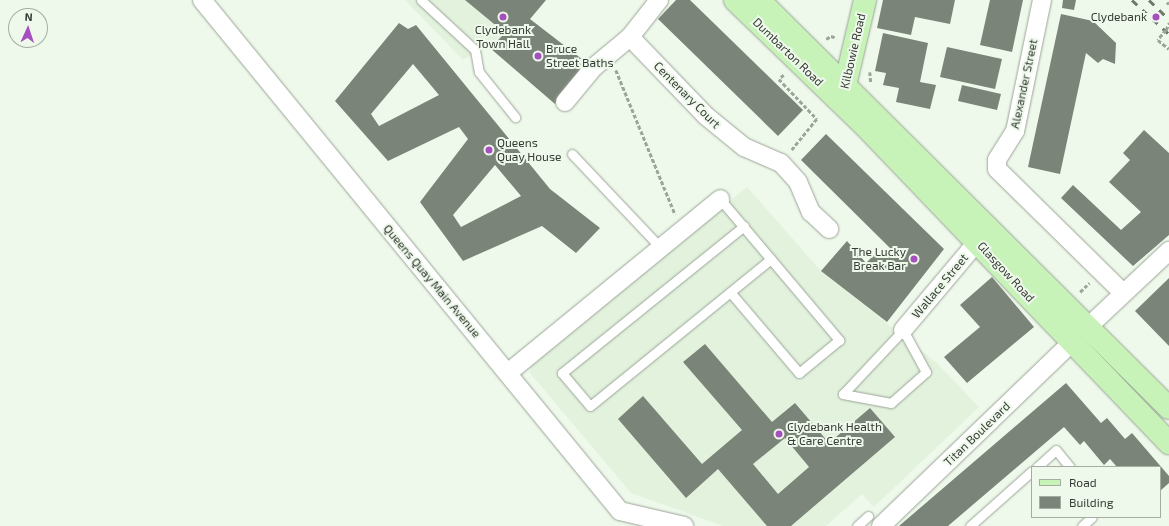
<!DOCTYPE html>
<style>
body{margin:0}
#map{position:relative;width:1169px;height:526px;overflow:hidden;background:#eef9eb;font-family:"Exo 2",sans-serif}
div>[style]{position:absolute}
.built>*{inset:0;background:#e2f2dd}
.building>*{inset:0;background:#7b8478}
.path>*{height:2.5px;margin-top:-1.25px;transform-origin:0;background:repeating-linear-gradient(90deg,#9da49a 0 4px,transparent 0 6px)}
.roads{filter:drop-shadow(0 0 1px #9ba497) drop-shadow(0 0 1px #9ba497)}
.lane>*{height:9px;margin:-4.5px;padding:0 4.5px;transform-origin:4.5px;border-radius:4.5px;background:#fff}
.street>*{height:18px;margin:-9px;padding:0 9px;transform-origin:9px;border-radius:9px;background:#fff}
.primary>*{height:22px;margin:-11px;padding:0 11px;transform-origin:11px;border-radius:11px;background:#c7f2b8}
.rail>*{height:3px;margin-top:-1.5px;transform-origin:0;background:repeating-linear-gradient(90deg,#70776f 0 7px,transparent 0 14px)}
.path-bridge>*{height:2.5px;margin-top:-1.25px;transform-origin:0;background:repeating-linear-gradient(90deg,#9da49a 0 4px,transparent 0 6px)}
.dots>*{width:11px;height:11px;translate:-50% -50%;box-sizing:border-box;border:2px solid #eef9eb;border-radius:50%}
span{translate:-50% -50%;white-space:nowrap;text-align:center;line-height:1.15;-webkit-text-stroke:4px #eef9eb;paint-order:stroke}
.poi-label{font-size:12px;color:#373b36}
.right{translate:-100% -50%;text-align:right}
.left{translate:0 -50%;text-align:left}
.street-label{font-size:12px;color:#373b36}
.legend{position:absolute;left:1031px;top:466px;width:130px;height:52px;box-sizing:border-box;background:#eef9eb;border:1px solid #a5ada3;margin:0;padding:5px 7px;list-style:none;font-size:12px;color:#373b36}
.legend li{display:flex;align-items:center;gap:8px;height:20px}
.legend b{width:20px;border:1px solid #a5ada3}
.north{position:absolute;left:8px;top:8px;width:40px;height:40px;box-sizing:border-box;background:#eef9eb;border:1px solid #a5ada3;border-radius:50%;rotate:3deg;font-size:11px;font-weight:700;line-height:16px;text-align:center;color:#373b36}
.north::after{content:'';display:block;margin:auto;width:14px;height:18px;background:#a550be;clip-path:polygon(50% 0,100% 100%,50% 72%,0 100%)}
</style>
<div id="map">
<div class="built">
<i style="clip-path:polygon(405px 0,546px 0,530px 19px,463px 60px)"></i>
<i style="clip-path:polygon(747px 187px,821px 271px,937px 363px,979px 407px,874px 507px,862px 494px,826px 526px,723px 526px,631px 493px,530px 373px,531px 362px)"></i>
</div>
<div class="building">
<i style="clip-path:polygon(465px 0,546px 0,530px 19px,587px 63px,555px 104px,490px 48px,505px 33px)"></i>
<i style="clip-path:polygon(676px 0,690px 0,803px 110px,778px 136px,658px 19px)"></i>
<i style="clip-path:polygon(883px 0,955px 0,950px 24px,915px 17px,911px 35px,877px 28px)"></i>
<i style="clip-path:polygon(990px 0,1023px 0,1012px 52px,980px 45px)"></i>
<i style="clip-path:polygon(1063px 0,1076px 0,1074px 10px,1062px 8px)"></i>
<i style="clip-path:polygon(1061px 14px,1093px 21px,1116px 43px,1115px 64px,1103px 59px,1098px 63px,1086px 53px,1060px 174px,1028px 167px)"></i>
<i style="clip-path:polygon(evenodd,399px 23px,408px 29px,416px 25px,550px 189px,600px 228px,576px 253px,542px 226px,463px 261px,420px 202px,468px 139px,459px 127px,388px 161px,335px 101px,399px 23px,413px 64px,439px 95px,379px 126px,371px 114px,413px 64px,399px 23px,495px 165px,521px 196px,461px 227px,453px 215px,495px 165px)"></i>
<i style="clip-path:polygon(883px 33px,928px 43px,920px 82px,936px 85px,930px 109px,896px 102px,899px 88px,883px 85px,886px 73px,875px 71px)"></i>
<i style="clip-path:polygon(947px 47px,1002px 59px,995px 89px,940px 77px)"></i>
<i style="clip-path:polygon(962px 85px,1001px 94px,997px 110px,958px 101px)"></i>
<i style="clip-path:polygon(1144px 130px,1169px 153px,1169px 235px,1133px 266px,1061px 198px,1073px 185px,1121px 230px,1141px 212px,1109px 182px,1130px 160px,1123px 153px)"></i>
<i style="clip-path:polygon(826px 134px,944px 249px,887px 322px,821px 271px,847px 241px,866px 263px,877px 252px,884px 258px,891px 249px,801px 160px)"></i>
<i style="clip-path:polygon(992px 277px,1034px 327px,967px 383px,944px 357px,980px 327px,960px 305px)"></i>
<i style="clip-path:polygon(1169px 278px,1169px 346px,1135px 311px)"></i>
<i style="clip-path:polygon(evenodd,705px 344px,772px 422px,795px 403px,829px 443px,870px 408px,895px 437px,791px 526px,767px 526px,718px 469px,686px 498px,618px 419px,643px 396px,702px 464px,742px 430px,683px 362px,705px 344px,785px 438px,809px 467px,778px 494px,753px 464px,785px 438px)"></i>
<i style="clip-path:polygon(1066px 383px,1101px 423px,1107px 418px,1125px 439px,1132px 433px,1169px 476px,1169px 483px,1160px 491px,1160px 467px,1117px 467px,1110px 459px,1104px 465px,1084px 441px,1080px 445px,1064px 427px,948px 526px,899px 526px)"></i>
</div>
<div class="path">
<i style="left:1167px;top:2px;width:3px;rotate:45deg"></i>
<i style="left:1166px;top:30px;width:8px;rotate:-67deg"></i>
<i style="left:826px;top:39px;width:6px;rotate:-31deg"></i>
<i style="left:831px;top:36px;width:6px;rotate:18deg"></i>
<i style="left:616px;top:70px;width:156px;rotate:67.7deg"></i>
<i style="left:870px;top:72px;width:11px;rotate:85deg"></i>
<i style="left:784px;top:75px;width:6px;rotate:141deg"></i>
<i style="left:779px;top:79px;width:55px;rotate:46.5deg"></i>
<i style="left:817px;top:119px;width:40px;rotate:129deg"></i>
<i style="left:1080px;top:292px;width:13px;rotate:-45deg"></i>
</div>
<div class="roads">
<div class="lane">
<i style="left:421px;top:0;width:74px;rotate:42.8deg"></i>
<i style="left:475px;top:50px;width:22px;rotate:80deg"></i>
<i style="left:479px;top:72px;width:58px;rotate:51.3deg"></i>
<i style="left:572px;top:154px;width:129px;rotate:46.6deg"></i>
<i style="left:720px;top:199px;width:185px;rotate:49.8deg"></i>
<i style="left:839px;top:340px;width:52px;rotate:140.5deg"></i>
<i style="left:799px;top:373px;width:106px;rotate:-130.4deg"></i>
<i style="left:744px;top:226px;width:234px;rotate:141.1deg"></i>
<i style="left:562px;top:373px;width:43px;rotate:49.7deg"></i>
<i style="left:590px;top:406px;width:233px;rotate:-39.1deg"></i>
<i style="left:903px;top:330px;width:48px;rotate:61.3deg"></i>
<i style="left:926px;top:372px;width:47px;rotate:138.5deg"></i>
<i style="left:891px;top:403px;width:49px;rotate:-169.4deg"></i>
<i style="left:843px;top:394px;width:88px;rotate:-46.8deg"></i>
<i style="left:1037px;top:467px;width:25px;rotate:-42deg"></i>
<i style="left:1056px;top:450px;width:22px;rotate:51deg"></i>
<i style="left:857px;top:526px;width:15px;rotate:-42deg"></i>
<i style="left:970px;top:526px;width:83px;rotate:-41.6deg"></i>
<i style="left:1082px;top:526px;width:13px;rotate:-42deg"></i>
</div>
<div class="street">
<i style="left:202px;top:0;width:660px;rotate:50.72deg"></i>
<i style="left:620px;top:511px;width:66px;rotate:13.2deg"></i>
<i style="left:1042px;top:0;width:134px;rotate:101.6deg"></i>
<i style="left:1015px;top:131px;width:34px;rotate:122deg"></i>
<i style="left:997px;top:160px;width:9px;rotate:90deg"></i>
<i style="left:997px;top:169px;width:177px;rotate:44.5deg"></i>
<i style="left:630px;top:37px;width:110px;rotate:46.1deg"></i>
<i style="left:706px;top:116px;width:49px;rotate:39.2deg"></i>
<i style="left:744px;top:147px;width:40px;rotate:23.4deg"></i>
<i style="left:781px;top:163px;width:25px;rotate:48deg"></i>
<i style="left:798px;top:182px;width:33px;rotate:67deg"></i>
<i style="left:811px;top:212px;width:25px;rotate:43deg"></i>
<i style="left:565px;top:102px;width:45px;rotate:-50.4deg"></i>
<i style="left:594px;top:67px;width:47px;rotate:-39.8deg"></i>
<i style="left:630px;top:37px;width:47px;rotate:-51.9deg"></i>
<i style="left:1089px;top:326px;width:110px;rotate:-43.2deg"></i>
<i style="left:903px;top:330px;width:115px;rotate:-49.9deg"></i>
<i style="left:509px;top:372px;width:273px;rotate:-39.3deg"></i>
<i style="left:881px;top:526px;width:265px;rotate:-43.9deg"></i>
</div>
<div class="primary">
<i style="left:735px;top:0;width:182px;rotate:44.1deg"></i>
<i style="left:866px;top:127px;width:438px;rotate:46.2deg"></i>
<i style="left:759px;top:0;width:578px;rotate:44.86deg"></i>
<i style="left:843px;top:94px;width:97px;rotate:-76.8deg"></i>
</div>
</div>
<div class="rail">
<i style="left:1132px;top:0;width:50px;rotate:42.6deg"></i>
<i style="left:1149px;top:0;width:28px;rotate:44deg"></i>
</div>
<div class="path-bridge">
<i style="left:1166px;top:30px;width:13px;rotate:129deg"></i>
<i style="left:1158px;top:40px;width:14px;rotate:39deg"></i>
</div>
<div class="dots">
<i style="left:503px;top:17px;background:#a550be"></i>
<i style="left:1156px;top:17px;background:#a550be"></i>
<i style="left:538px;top:56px;background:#a550be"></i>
<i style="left:489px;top:150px;background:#a550be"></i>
<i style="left:914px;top:259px;background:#a550be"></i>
<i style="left:779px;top:434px;background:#a550be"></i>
</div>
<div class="poi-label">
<span class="right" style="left:1147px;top:17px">Clydebank</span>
<span style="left:503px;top:37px">Clydebank<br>Town Hall</span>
<span class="left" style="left:546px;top:56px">Bruce<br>Street Baths</span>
<span class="left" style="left:497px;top:150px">Queens<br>Quay House</span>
<span class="right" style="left:906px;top:259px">The Lucky<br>Break Bar</span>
<span class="left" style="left:787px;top:434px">Clydebank Health<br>&amp; Care Centre</span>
</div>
<div class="street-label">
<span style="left:853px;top:51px;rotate:-77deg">Kilbowie Road</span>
<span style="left:788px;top:52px;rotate:44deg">Dumbarton Road</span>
<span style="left:1024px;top:84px;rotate:-78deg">Alexander Street</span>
<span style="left:687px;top:95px;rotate:45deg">Centenary Court</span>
<span style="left:1006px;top:272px;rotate:47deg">Glasgow Road</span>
<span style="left:432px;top:281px;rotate:50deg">Queens Quay Main Avenue</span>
<span style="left:940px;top:286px;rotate:-50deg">Wallace Street</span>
<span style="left:977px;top:434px;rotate:-44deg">Titan Boulevard</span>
</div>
<ul class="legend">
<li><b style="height:5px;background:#c7f2b8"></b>Road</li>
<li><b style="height:11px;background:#7b8478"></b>Building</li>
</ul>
<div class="north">N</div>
</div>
